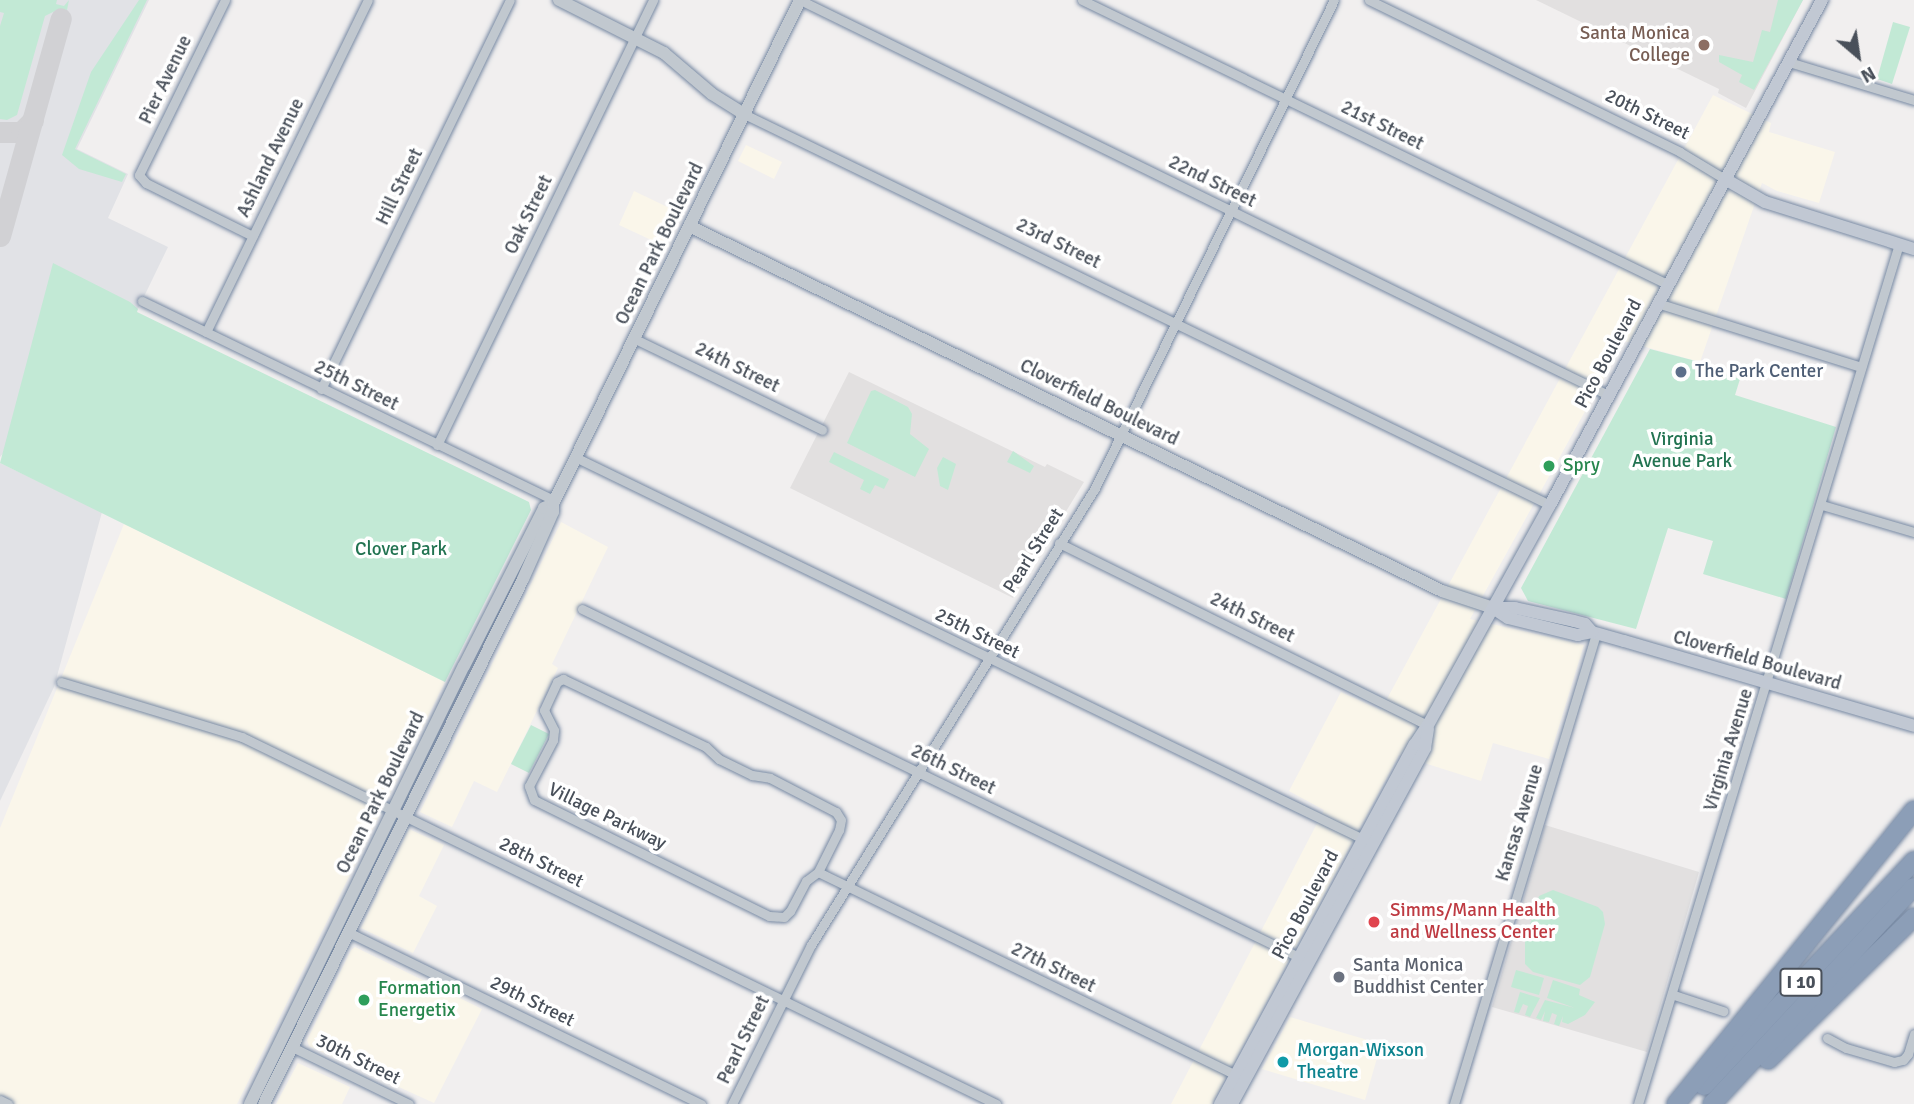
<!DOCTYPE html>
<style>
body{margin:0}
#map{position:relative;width:1914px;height:1104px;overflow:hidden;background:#f1efef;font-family:Signika,sans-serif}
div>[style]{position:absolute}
.commercial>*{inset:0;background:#faf6ea}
.education>*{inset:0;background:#e2e0e0}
.airport>*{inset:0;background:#e1e2e6}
.green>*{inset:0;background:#c2e9d5}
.taxiway>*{height:21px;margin:-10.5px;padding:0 10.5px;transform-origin:10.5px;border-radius:10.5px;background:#d1d1d4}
.roads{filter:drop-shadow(0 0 2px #7789a3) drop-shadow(0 0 2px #7789a3)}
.minor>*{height:9px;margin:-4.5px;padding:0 4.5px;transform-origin:4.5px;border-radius:4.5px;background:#c1c8cf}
.tertiary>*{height:12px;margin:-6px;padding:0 6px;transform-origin:6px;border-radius:6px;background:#c1c8cf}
.secondary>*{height:12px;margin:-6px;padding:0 6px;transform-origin:6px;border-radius:6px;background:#c1c8d3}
.motorway>*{height:18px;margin:-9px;padding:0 9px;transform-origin:9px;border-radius:9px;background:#8c9eb7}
.dots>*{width:19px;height:19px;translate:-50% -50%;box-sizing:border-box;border:4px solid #fff;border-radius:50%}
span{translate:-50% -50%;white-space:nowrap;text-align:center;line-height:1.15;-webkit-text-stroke:7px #fff;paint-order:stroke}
.shield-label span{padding:2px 5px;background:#fff;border:2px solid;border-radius:5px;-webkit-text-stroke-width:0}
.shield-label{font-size:18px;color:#49505a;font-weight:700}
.education-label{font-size:19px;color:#785e54}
.right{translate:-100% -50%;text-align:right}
.street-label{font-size:19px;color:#49505a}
.service-label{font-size:19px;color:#4e5e75}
.left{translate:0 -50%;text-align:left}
.park-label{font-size:19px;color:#227351}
.leisure-label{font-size:19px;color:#27864d}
.health-label{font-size:19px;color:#be3a42}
.worship-label{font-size:19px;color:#5b616d}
.culture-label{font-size:19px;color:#0d838f}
.north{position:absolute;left:1823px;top:21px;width:70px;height:70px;-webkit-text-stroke:5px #fff;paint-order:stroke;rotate:151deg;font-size:19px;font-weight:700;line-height:28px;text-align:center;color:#49505a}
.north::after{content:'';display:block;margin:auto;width:24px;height:32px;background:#49505a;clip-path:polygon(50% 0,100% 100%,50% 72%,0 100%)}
</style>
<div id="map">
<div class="commercial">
<i style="clip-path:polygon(1713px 95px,1771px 123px,1769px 132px,1835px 152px,1819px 203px,1777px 191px,1762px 183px,1700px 362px,1624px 341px,1470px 619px,1584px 645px,1549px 759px,1493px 743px,1481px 781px,1399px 755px,1212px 1104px,1171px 1104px,1324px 810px,1289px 791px,1341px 692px,1381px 710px)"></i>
<i style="clip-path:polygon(746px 145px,782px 162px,774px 179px,738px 161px)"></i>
<i style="clip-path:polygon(634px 191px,680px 213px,664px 246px,619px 225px)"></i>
<i style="clip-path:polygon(561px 522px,608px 547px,552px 664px,558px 668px,497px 792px,474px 781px,452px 827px,420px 812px)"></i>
<i style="clip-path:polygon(124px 524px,445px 682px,237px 1104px,0 1104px,0 828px)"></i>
<i style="clip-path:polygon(409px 829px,444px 845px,419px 896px,437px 906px,413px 953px,361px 928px)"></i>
<i style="clip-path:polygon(355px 947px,482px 1009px,434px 1103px,309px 1046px,307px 1040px,351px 950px)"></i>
<i style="clip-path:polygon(1290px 1017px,1381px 1044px,1365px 1100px,1262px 1069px)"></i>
<i style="clip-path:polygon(298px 1063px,350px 1087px,342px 1104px,276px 1104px)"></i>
</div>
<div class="education">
<i style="clip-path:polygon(1536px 0,1803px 0,1746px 108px,1718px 93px,1719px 89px)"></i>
<i style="clip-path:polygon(849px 372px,1045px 467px,1047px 464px,1084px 482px,1013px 598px,790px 488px)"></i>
<i style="clip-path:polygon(1545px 825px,1699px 872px,1647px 1052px,1492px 1007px)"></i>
</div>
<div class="airport">
<i style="clip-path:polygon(0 0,149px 0,77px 149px,128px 174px,108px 218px,168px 247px,138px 309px,132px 306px,0 457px)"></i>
<i style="clip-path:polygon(0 463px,102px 512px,54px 687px,0 801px)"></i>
</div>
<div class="green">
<i style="clip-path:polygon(0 0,57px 0,56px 4px,64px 6px,69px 0,67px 10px,59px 9px,45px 16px,17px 115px,7px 120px,0 119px,0 26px,4px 13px,0 12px)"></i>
<i style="clip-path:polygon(139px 0,147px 0,75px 149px,126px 174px,122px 182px,79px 169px,62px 155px,91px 72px)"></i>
<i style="clip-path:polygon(1778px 0,1803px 0,1754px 90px,1739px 82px,1742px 75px,1719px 62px,1719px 55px,1753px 62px,1762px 30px,1770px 32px)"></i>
<i style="clip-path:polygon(1893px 22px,1910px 27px,1892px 84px,1877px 79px)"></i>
<i style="clip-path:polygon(53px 263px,130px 302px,138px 309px,137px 312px,529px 502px,531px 510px,445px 682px,0 463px)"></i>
<i style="clip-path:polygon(1650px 349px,1711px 365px,1711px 370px,1740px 379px,1735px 395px,1836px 427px,1786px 599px,1703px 574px,1713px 541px,1668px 528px,1636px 629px,1528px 601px,1521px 588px)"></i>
<i style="clip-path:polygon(875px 390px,908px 407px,912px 414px,910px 434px,929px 449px,915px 477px,847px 443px,871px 391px)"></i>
<i style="clip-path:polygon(1013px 451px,1034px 466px,1030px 473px,1007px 462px)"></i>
<i style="clip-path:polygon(834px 452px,889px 479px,884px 489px,875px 485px,870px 494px,860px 489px,864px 480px,829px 462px)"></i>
<i style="clip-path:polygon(943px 457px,956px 464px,948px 490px,940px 486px,937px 468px)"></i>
<i style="clip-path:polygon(531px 725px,549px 734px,529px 773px,511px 764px)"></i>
<i style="clip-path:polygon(1553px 890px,1598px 907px,1603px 912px,1605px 924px,1590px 977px,1580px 985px,1533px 972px,1525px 964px,1525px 940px,1539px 896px)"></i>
<i style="clip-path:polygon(1516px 970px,1544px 978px,1539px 995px,1511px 987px)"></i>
<i style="clip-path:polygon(1553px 980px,1580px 989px,1579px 995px,1595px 1002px,1585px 1015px,1568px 1024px,1562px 1022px,1563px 1016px,1559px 1026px,1554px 1024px,1557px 1015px,1552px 1013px,1549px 1022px,1543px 1021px,1545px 1011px,1541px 1020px,1536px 1018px,1545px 1000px,1575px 1008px,1547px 998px)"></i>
<i style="clip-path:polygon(1520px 992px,1540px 998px,1530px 1017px,1525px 1015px,1528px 1006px,1523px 1004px,1519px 1013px,1514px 1012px)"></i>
</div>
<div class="taxiway">
<i style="left:0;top:132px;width:21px"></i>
<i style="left:21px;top:132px;width:17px;rotate:-45deg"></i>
<i style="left:0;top:236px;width:226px;rotate:-74.4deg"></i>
</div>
<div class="roads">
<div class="minor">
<i style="left:225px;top:0;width:195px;rotate:116.2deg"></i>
<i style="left:139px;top:175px;width:11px;rotate:49deg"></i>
<i style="left:146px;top:183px;width:119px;rotate:26.4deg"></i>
<i style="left:800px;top:0;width:899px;rotate:26.05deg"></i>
<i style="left:1082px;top:0;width:650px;rotate:25.9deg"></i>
<i style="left:1369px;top:0;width:346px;rotate:26deg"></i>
<i style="left:1680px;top:152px;width:52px;rotate:31deg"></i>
<i style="left:1789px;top:62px;width:131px;rotate:16.9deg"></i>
<i style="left:744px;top:114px;width:896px;rotate:25.88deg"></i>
<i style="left:142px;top:301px;width:459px;rotate:25.8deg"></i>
<i style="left:1657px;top:303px;width:214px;rotate:17.4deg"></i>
<i style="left:206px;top:332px;width:369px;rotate:-64deg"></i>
<i style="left:635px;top:339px;width:208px;rotate:25.9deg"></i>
<i style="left:321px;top:389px;width:432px;rotate:-64.1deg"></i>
<i style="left:437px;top:445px;width:495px;rotate:-64.1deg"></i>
<i style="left:577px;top:458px;width:873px;rotate:25.86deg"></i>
<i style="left:1822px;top:505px;width:96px;rotate:16.4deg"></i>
<i style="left:1059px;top:543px;width:411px;rotate:26.3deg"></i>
<i style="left:582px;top:609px;width:804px;rotate:25.9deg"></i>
<i style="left:563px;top:679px;width:158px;rotate:25.4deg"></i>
<i style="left:706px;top:747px;width:18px;rotate:43deg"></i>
<i style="left:719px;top:759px;width:37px;rotate:26deg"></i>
<i style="left:752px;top:775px;width:18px;rotate:9deg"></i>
<i style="left:770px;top:778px;width:74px;rotate:27.3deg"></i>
<i style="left:836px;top:812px;width:9px;rotate:58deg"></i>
<i style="left:841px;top:820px;width:10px;rotate:101deg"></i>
<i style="left:839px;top:830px;width:47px;rotate:116.6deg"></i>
<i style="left:818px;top:872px;width:15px;rotate:143deg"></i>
<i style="left:806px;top:881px;width:34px;rotate:118deg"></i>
<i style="left:790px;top:911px;width:8px;rotate:135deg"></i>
<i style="left:784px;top:917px;width:15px;rotate:-176deg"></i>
<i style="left:769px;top:916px;width:262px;rotate:-153.7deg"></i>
<i style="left:534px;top:800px;width:15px;rotate:-110deg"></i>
<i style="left:529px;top:786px;width:52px;rotate:-62.4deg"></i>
<i style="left:553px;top:740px;width:10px;rotate:-84deg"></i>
<i style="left:554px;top:730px;width:22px;rotate:-117deg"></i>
<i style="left:544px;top:710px;width:31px;rotate:-65deg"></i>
<i style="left:557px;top:682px;width:7px;rotate:-27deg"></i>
<i style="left:61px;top:682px;width:189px;rotate:16.9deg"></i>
<i style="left:242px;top:737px;width:839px;rotate:25.95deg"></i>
<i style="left:818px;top:872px;width:467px;rotate:25.9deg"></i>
<i style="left:348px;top:932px;width:393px;rotate:26deg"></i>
<i style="left:1674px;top:995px;width:52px;rotate:18.1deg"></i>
<i style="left:1827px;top:1038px;width:21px;rotate:28deg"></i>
<i style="left:1846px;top:1048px;width:50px;rotate:16.3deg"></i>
<i style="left:1894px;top:1062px;width:9px;rotate:-13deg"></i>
<i style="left:1903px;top:1060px;width:8px;rotate:-50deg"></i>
<i style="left:1908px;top:1054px;width:21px;rotate:-73deg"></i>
<i style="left:292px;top:1047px;width:130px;rotate:26deg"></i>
<i style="left:0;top:1100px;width:9px;rotate:27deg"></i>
<i style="left:732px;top:1104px;width:178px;rotate:-63.6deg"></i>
<i style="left:811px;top:945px;width:538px;rotate:-58.14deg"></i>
<i style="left:1095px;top:488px;width:543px;rotate:-63.91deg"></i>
<i style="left:1454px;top:1104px;width:492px;rotate:-73.2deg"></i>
<i style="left:1638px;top:1104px;width:899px;rotate:-73.12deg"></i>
</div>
<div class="tertiary">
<i style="left:559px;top:0;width:118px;rotate:26.8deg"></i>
<i style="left:664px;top:53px;width:63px;rotate:40.5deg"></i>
<i style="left:712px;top:94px;width:38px;rotate:32deg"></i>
<i style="left:689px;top:226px;width:837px;rotate:25.86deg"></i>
<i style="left:1442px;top:591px;width:54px;rotate:18.4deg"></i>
<i style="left:250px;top:1104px;width:487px;rotate:-64deg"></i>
<i style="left:464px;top:666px;width:177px;rotate:-63.1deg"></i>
<i style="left:544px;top:508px;width:10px;rotate:-24deg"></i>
<i style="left:264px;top:1104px;width:585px;rotate:-63.74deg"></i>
<i style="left:523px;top:579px;width:73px;rotate:-65.9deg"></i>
<i style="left:553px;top:512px;width:8px;rotate:-90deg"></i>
<i style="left:553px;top:504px;width:561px;rotate:-63.89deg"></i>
</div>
<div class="secondary">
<i style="left:1725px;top:179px;width:46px;rotate:29.9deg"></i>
<i style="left:1765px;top:202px;width:156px;rotate:17.5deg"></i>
<i style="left:1493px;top:608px;width:18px;rotate:34deg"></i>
<i style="left:1508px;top:618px;width:72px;rotate:13.7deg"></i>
<i style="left:1578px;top:635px;width:14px;rotate:-12deg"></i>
<i style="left:1592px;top:632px;width:33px;rotate:16deg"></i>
<i style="left:1624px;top:641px;width:302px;rotate:16.3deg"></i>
<i style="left:1493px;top:608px;width:22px"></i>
<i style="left:1515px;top:608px;width:60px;rotate:12.4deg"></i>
<i style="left:1574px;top:621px;width:11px;rotate:15deg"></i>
<i style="left:1585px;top:624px;width:11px;rotate:49deg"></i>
<i style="left:1220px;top:1104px;width:409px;rotate:-61.6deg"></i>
<i style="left:1415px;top:744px;width:23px;rotate:-56deg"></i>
<i style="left:1428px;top:725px;width:252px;rotate:-61deg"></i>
<i style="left:1550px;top:505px;width:574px;rotate:-61.69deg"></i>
<i style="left:1232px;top:1104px;width:405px;rotate:-61.5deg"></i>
<i style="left:1425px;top:748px;width:19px;rotate:-81deg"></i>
</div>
<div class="motorway">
<i style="left:1768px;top:1060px;width:204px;rotate:-44.4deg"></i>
<i style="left:1704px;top:1086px;width:308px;rotate:-47deg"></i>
<i style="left:1676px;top:1104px;width:378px;rotate:-51deg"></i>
<i style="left:1712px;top:1104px;width:296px;rotate:-47.1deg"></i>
</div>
</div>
<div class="dots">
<i style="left:1704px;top:45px;background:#8d6e63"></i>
<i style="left:1681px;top:372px;background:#5c6f8a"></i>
<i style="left:1549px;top:466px;background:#2e9e5b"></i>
<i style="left:1374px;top:922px;background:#e0444e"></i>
<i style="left:1339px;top:977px;background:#6b7280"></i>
<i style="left:364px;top:1000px;background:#2e9e5b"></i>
<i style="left:1283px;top:1062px;background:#0f9aa8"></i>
</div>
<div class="shield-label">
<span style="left:1801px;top:982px">I 10</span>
</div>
<div class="education-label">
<span class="right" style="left:1690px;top:45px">Santa Monica<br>College</span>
</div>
<div class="street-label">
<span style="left:166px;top:80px;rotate:-64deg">Pier Avenue</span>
<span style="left:1647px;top:115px;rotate:26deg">20th Street</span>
<span style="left:1382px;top:126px;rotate:26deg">21st Street</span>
<span style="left:271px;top:158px;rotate:-64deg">Ashland Avenue</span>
<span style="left:1212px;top:182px;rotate:26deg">22nd Street</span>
<span style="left:400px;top:187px;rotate:-64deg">Hill Street</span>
<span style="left:529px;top:215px;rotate:-64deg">Oak Street</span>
<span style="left:660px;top:244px;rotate:-64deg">Ocean Park Boulevard</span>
<span style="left:1058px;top:244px;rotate:26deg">23rd Street</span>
<span style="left:1609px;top:354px;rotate:-62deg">Pico Boulevard</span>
<span style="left:737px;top:368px;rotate:26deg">24th Street</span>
<span style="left:356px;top:386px;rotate:26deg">25th Street</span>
<span style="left:1099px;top:403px;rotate:26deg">Cloverfield Boulevard</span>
<span style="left:1034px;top:551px;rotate:-58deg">Pearl Street</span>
<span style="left:1252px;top:618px;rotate:26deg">24th Street</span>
<span style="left:977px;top:634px;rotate:26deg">25th Street</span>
<span style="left:1757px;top:661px;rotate:16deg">Cloverfield Boulevard</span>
<span style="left:1729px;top:750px;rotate:-73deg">Virginia Avenue</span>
<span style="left:953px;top:770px;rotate:26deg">26th Street</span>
<span style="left:381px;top:793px;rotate:-64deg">Ocean Park Boulevard</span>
<span style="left:607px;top:817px;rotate:26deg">Village Parkway</span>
<span style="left:1520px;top:823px;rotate:-73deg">Kansas Avenue</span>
<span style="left:541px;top:863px;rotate:26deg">28th Street</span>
<span style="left:1306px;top:905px;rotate:-62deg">Pico Boulevard</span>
<span style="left:1053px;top:968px;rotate:26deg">27th Street</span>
<span style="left:532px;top:1002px;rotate:26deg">29th Street</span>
<span style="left:744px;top:1040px;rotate:-64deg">Pearl Street</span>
<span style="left:358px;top:1060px;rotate:26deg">30th Street</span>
</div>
<div class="service-label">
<span class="left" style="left:1695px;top:372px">The Park Center</span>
</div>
<div class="park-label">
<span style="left:1682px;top:451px">Virginia<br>Avenue Park</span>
<span style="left:401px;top:550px">Clover Park</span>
</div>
<div class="leisure-label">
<span class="left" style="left:1563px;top:466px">Spry</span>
<span class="left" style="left:378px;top:1000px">Formation<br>Energetix</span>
</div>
<div class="health-label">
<span class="left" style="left:1390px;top:922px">Simms/Mann Health<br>and Wellness Center</span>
</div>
<div class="worship-label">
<span class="left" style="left:1353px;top:977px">Santa Monica<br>Buddhist Center</span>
</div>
<div class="culture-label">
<span class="left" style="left:1297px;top:1062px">Morgan-Wixson<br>Theatre</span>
</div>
<div class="north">N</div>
</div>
